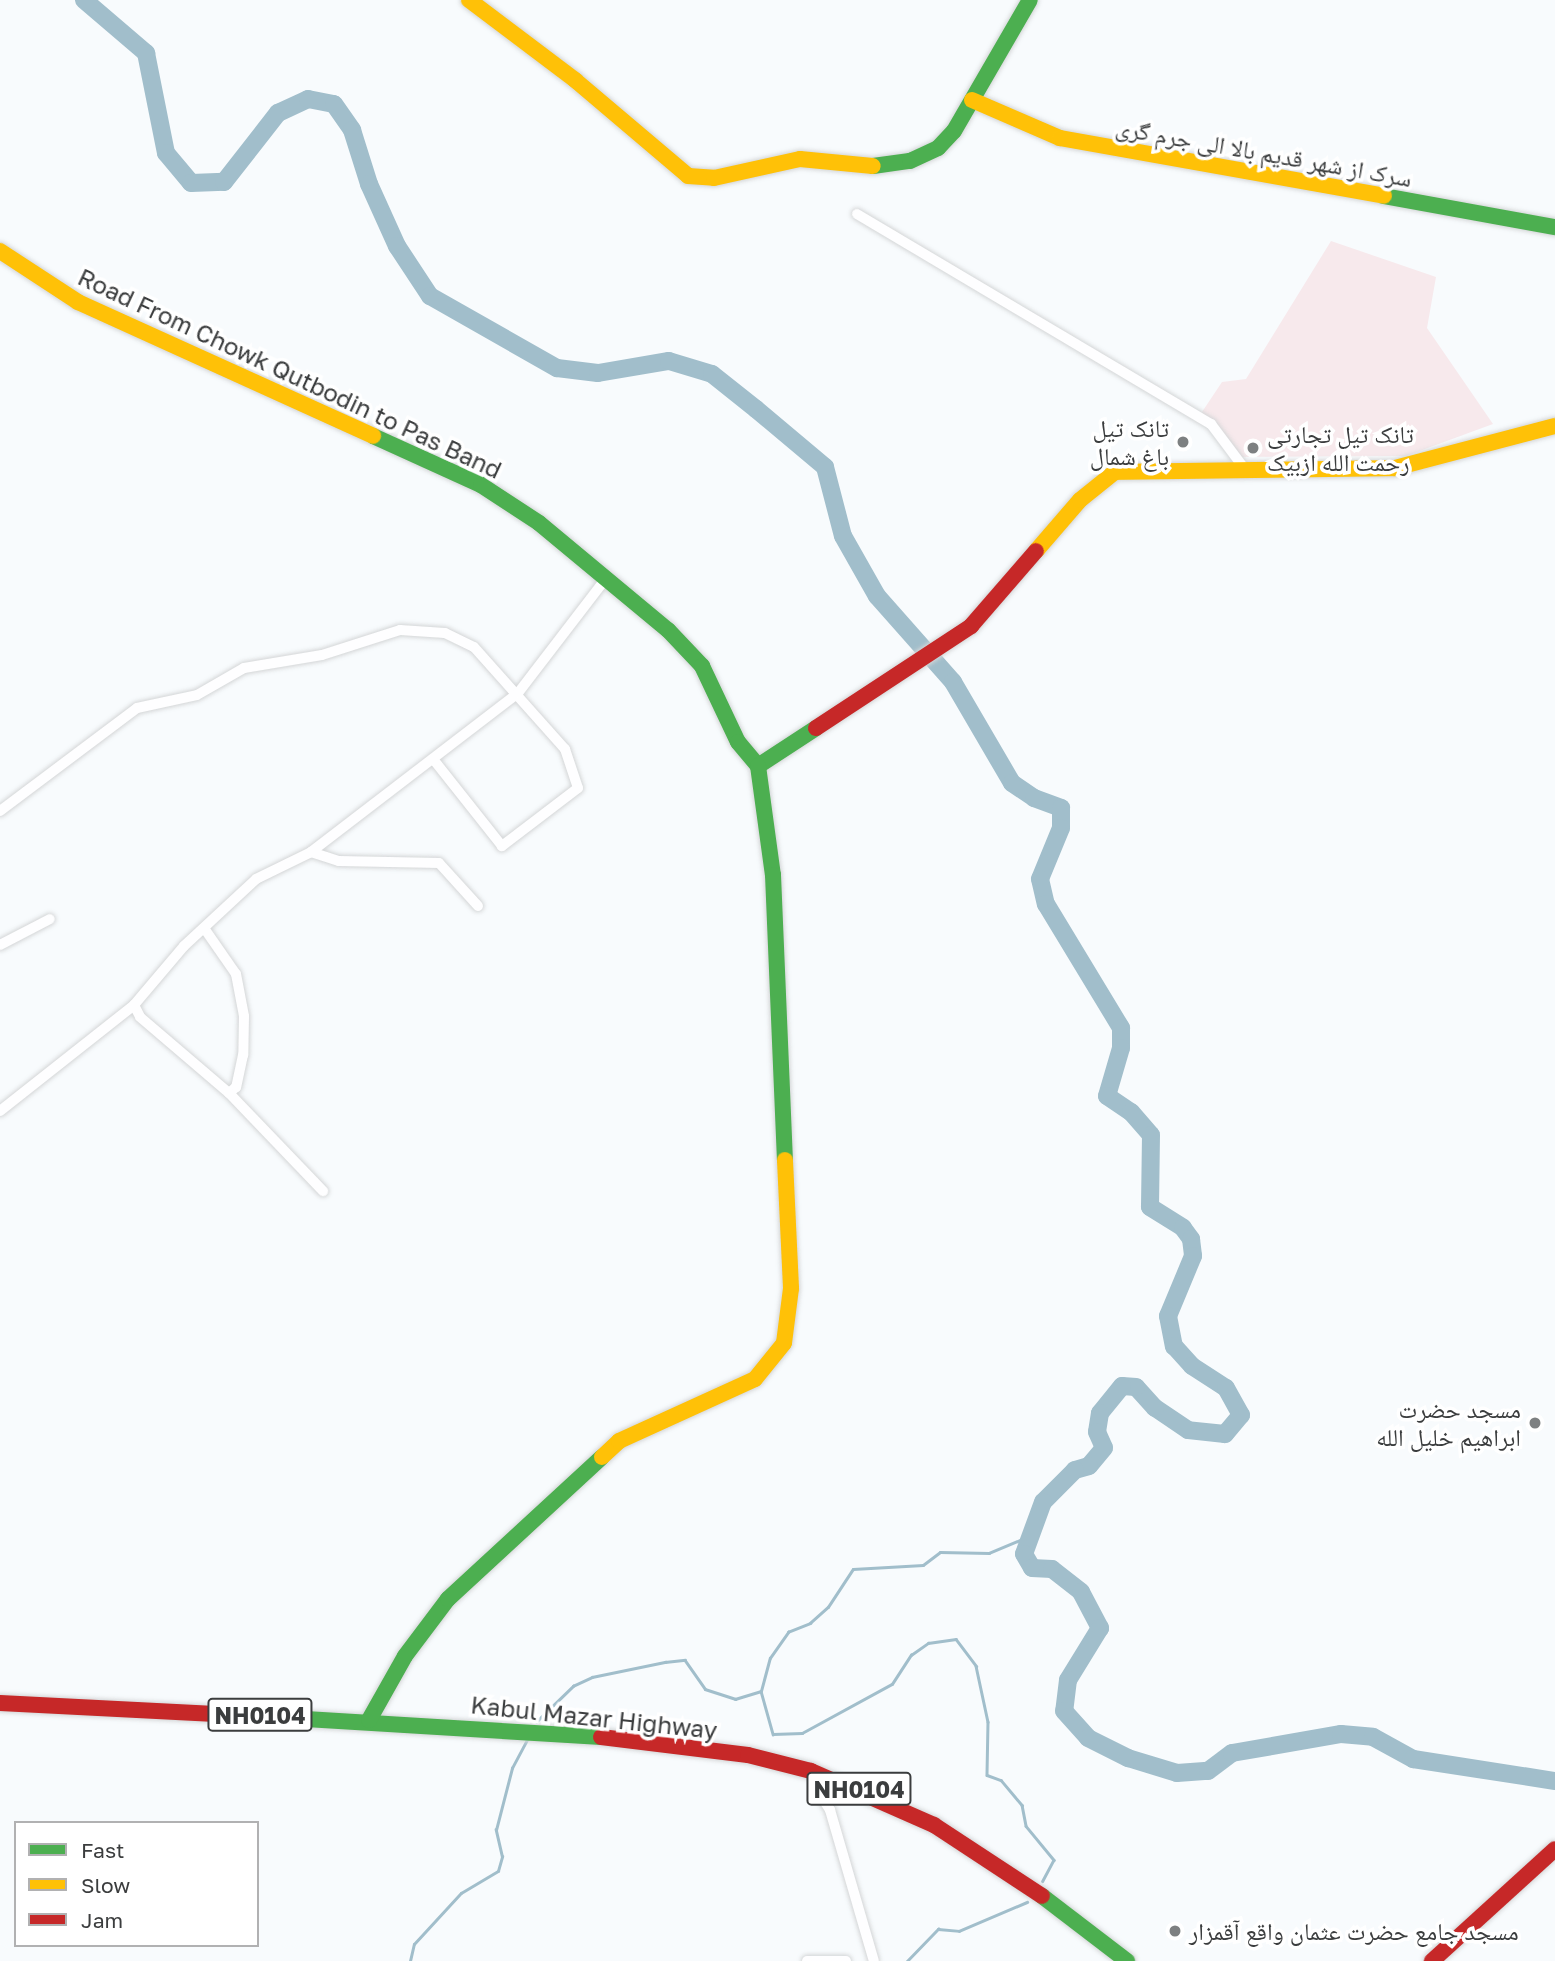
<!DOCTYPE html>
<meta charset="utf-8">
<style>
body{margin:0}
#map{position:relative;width:1555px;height:1961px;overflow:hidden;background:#f8fbfd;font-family:"Golos Text","Noto Naskh Arabic",sans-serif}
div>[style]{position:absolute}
.green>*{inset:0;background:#f7e9ec}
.stream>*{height:2.5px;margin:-1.25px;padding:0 1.25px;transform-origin:1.25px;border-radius:1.25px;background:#a1becb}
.river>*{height:18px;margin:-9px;padding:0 9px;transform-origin:9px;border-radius:9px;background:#a1becb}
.roads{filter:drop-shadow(0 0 2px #d4d6d7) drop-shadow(0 0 2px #d4d6d7)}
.street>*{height:10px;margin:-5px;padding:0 5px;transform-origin:5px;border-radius:5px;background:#fefeff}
.fast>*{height:16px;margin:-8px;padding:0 8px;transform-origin:8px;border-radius:8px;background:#4caf50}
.slow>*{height:16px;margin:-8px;padding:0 8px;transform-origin:8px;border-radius:8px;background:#ffc107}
.jam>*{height:16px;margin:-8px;padding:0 8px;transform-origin:8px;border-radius:8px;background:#c62828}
.dots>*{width:19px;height:19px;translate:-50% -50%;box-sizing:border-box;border:4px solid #fff;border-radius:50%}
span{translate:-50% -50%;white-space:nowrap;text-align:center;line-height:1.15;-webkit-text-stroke:7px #fff;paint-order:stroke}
.shield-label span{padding:2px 5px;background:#fff;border:2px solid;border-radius:5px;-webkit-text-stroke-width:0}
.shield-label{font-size:23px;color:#3b3d3e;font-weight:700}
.street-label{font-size:24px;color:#3b3d3e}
.poi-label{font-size:24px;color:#3b3d3e}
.right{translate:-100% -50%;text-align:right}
.left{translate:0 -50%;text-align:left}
.legend{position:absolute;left:14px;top:1821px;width:245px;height:126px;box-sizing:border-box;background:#fff;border:2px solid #b1b1b2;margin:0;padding:9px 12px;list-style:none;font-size:21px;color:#3b3d3e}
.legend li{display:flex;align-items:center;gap:14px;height:35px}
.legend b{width:35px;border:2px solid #b1b1b2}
</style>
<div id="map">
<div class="green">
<i style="clip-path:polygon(1331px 241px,1436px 277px,1427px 328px,1493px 424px,1406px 456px,1233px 457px,1202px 412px,1222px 382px,1246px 379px)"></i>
</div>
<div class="stream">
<i style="left:761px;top:1691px;width:45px;rotate:74.4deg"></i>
<i style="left:773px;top:1734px;width:29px;rotate:-2deg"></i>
<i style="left:802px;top:1733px;width:102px;rotate:-28.6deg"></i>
<i style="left:892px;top:1684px;width:35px;rotate:-57deg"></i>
<i style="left:911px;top:1655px;width:21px;rotate:-35deg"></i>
<i style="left:928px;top:1643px;width:28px;rotate:-8deg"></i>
<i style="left:956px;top:1639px;width:34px;rotate:53deg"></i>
<i style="left:976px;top:1666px;width:57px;rotate:77.9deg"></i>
<i style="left:988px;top:1722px;width:53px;rotate:91.1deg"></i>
<i style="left:987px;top:1775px;width:15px;rotate:20deg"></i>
<i style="left:1001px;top:1780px;width:33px;rotate:50deg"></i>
<i style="left:1022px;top:1805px;width:21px;rotate:79deg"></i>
<i style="left:1026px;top:1826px;width:44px;rotate:50.5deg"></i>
<i style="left:1054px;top:1860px;width:24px;rotate:118deg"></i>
<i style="left:536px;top:1722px;width:52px;rotate:-44.2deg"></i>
<i style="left:573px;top:1686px;width:21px;rotate:-25deg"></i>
<i style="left:592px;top:1677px;width:75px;rotate:-11.6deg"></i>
<i style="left:665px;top:1662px;width:20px;rotate:-6deg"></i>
<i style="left:685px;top:1660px;width:35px;rotate:55deg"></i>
<i style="left:705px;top:1689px;width:32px;rotate:18deg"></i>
<i style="left:735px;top:1699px;width:27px;rotate:-17deg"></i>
<i style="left:761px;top:1691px;width:34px;rotate:-75deg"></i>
<i style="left:770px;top:1658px;width:32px;rotate:-55deg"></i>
<i style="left:788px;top:1632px;width:24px;rotate:-22deg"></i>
<i style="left:810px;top:1623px;width:24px;rotate:-42deg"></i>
<i style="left:828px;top:1607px;width:45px;rotate:-56.7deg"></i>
<i style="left:853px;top:1569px;width:70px;rotate:-3.3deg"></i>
<i style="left:923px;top:1565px;width:21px;rotate:-37deg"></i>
<i style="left:940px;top:1552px;width:49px;rotate:1.2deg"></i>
<i style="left:989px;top:1553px;width:41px;rotate:-22.8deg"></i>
<i style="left:410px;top:1961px;width:17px;rotate:-77deg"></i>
<i style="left:414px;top:1944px;width:69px;rotate:-47.3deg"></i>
<i style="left:461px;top:1893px;width:43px;rotate:-30.7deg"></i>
<i style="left:498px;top:1871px;width:15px;rotate:-74deg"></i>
<i style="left:502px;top:1857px;width:28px;rotate:-103deg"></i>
<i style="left:496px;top:1830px;width:64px;rotate:-75.5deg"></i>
<i style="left:512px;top:1768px;width:34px;rotate:-62deg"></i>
<i style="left:907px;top:1961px;width:45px;rotate:-45.9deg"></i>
<i style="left:938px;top:1929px;width:21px;rotate:5deg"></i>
<i style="left:959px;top:1931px;width:74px;rotate:-23.1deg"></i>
</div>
<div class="river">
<i style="left:84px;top:0;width:82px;rotate:40.5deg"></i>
<i style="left:146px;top:53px;width:102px;rotate:78.7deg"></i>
<i style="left:166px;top:153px;width:39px;rotate:50deg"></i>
<i style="left:191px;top:183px;width:33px;rotate:-2deg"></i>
<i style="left:224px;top:182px;width:88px;rotate:-52deg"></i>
<i style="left:278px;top:113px;width:33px;rotate:-25deg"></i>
<i style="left:308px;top:99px;width:26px;rotate:11deg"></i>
<i style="left:334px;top:104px;width:32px;rotate:55deg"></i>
<i style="left:352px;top:130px;width:57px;rotate:72.5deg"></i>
<i style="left:369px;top:184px;width:68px;rotate:65.7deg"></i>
<i style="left:397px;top:246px;width:60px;rotate:56.6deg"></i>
<i style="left:430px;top:296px;width:146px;rotate:29.6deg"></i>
<i style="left:557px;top:368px;width:41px;rotate:7deg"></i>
<i style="left:598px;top:373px;width:72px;rotate:-9.6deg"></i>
<i style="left:669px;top:361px;width:45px;rotate:16.8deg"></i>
<i style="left:712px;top:374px;width:56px;rotate:38.5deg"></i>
<i style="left:756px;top:409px;width:90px;rotate:40deg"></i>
<i style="left:825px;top:467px;width:71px;rotate:75.4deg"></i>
<i style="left:843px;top:536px;width:69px;rotate:60.5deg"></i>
<i style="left:877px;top:596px;width:115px;rotate:48.5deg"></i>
<i style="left:953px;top:682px;width:117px;rotate:59.7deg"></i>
<i style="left:1012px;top:783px;width:27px;rotate:34deg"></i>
<i style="left:1034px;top:798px;width:29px;rotate:20deg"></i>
<i style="left:1061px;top:808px;width:20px;rotate:90deg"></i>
<i style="left:1061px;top:828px;width:55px;rotate:112.4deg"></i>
<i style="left:1040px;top:879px;width:26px;rotate:77deg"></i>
<i style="left:1046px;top:904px;width:145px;rotate:58.8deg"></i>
<i style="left:1121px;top:1028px;width:20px;rotate:90deg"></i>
<i style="left:1121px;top:1048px;width:50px;rotate:106.3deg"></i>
<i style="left:1107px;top:1096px;width:29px;rotate:34deg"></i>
<i style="left:1131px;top:1112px;width:30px;rotate:49deg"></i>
<i style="left:1151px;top:1135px;width:72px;rotate:90.8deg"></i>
<i style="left:1150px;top:1207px;width:39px;rotate:32deg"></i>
<i style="left:1183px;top:1228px;width:14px;rotate:54deg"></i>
<i style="left:1191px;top:1239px;width:17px;rotate:83deg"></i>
<i style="left:1193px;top:1256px;width:65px;rotate:112.6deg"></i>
<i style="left:1168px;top:1316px;width:31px;rotate:79deg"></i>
<i style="left:1174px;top:1346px;width:27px;rotate:48deg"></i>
<i style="left:1192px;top:1366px;width:40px;rotate:32.9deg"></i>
<i style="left:1226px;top:1388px;width:31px;rotate:61deg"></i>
<i style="left:1241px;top:1415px;width:25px;rotate:130deg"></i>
<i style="left:1225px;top:1434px;width:37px;rotate:-174deg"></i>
<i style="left:1188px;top:1430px;width:40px;rotate:-146deg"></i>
<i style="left:1155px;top:1408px;width:28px;rotate:-132deg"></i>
<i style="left:1136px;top:1387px;width:14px;rotate:-176deg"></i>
<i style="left:1122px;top:1386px;width:35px;rotate:129deg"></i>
<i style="left:1100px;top:1413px;width:19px;rotate:99deg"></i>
<i style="left:1097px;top:1432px;width:17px;rotate:66deg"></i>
<i style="left:1104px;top:1448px;width:23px;rotate:130deg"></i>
<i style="left:1089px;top:1466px;width:15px;rotate:164deg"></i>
<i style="left:1075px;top:1470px;width:45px;rotate:135deg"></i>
<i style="left:1043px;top:1502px;width:55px;rotate:110.1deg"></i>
<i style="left:1024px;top:1554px;width:16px;rotate:60deg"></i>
<i style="left:1032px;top:1568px;width:20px;rotate:3deg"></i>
<i style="left:1052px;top:1569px;width:37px;rotate:38deg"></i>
<i style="left:1081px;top:1592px;width:41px;rotate:62.2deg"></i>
<i style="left:1100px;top:1628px;width:61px;rotate:121.6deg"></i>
<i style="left:1068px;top:1680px;width:31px;rotate:97deg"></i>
<i style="left:1064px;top:1711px;width:36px;rotate:48deg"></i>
<i style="left:1088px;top:1738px;width:45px;rotate:26.6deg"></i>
<i style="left:1128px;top:1758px;width:51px;rotate:17deg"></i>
<i style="left:1177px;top:1773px;width:31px;rotate:-4deg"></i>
<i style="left:1208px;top:1771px;width:30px;rotate:-37deg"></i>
<i style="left:1232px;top:1753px;width:111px;rotate:-9.9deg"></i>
<i style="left:1341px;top:1734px;width:32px;rotate:5deg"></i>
<i style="left:1373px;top:1737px;width:46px;rotate:28.8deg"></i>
<i style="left:1413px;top:1759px;width:144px;rotate:8.8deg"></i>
</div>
<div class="roads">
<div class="street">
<i style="left:857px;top:214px;width:412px;rotate:30.7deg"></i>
<i style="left:1211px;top:424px;width:55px;rotate:53.1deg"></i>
<i style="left:0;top:811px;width:171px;rotate:-36.9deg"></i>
<i style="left:137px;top:708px;width:61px;rotate:-12.2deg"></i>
<i style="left:197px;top:695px;width:54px;rotate:-29.9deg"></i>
<i style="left:244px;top:668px;width:79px;rotate:-9.5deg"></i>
<i style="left:322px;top:655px;width:82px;rotate:-17.8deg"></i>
<i style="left:400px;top:630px;width:45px;rotate:3.8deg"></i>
<i style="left:445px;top:633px;width:32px;rotate:26deg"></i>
<i style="left:474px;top:647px;width:137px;rotate:48.3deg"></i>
<i style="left:565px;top:749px;width:41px;rotate:71.6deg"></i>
<i style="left:578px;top:788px;width:96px;rotate:142.7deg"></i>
<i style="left:502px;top:846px;width:111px;rotate:-128.4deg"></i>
<i style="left:311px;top:852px;width:29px;rotate:18deg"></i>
<i style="left:339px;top:861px;width:100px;rotate:1.1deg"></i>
<i style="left:439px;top:863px;width:58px;rotate:47.8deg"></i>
<i style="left:204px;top:928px;width:56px;rotate:55.2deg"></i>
<i style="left:236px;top:974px;width:43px;rotate:79.2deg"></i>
<i style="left:244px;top:1016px;width:39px;rotate:91deg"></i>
<i style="left:243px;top:1055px;width:33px;rotate:102deg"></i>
<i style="left:236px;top:1087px;width:9px;rotate:139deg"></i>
<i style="left:0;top:945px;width:56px;rotate:-27.5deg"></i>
<i style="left:134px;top:1005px;width:13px;rotate:63deg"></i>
<i style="left:140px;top:1017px;width:117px;rotate:40.5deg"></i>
<i style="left:229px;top:1093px;width:136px;rotate:46.2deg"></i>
<i style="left:0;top:1111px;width:171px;rotate:-38.3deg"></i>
<i style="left:134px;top:1005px;width:77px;rotate:-49.7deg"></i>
<i style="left:184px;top:946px;width:98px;rotate:-42.9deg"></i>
<i style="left:256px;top:879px;width:61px;rotate:-26.1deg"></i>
<i style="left:311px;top:852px;width:261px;rotate:-37.5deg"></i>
<i style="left:518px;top:693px;width:146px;rotate:-52.5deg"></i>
<i style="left:822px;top:1776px;width:20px;rotate:93deg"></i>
<i style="left:821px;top:1796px;width:17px;rotate:57deg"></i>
<i style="left:830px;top:1810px;width:157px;rotate:73.8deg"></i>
<i style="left:807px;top:1961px;width:39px"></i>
</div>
<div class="fast">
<i style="left:873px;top:166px;width:37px;rotate:-8deg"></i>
<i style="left:910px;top:161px;width:31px;rotate:-25deg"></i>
<i style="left:938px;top:148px;width:23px;rotate:-47deg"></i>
<i style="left:954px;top:131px;width:151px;rotate:-59.9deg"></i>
<i style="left:1384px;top:196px;width:174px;rotate:10.3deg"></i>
<i style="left:373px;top:436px;width:119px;rotate:24.4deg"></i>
<i style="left:481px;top:485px;width:69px;rotate:33.2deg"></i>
<i style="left:539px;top:523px;width:168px;rotate:39.7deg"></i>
<i style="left:668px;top:630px;width:50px;rotate:46.6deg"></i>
<i style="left:702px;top:666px;width:84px;rotate:64.7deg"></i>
<i style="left:738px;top:742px;width:31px;rotate:50deg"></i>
<i style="left:758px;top:766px;width:69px;rotate:-33.2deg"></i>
<i style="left:758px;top:766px;width:110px;rotate:82.2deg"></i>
<i style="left:773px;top:875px;width:285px;rotate:87.6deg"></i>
<i style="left:240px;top:1715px;width:362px;rotate:3.5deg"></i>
<i style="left:369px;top:1720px;width:73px;rotate:-60.6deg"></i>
<i style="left:405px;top:1656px;width:71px;rotate:-53deg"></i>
<i style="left:448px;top:1599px;width:209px;rotate:-42.7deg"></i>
<i style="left:1042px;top:1896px;width:107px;rotate:37.4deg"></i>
</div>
<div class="slow">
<i style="left:469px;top:0;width:133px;rotate:37deg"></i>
<i style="left:575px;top:80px;width:148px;rotate:40.3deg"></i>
<i style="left:688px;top:176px;width:26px;rotate:4deg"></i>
<i style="left:714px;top:178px;width:88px;rotate:-12.5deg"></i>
<i style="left:800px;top:159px;width:73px;rotate:5.5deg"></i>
<i style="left:972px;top:100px;width:96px;rotate:23.4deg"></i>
<i style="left:1060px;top:138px;width:329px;rotate:10.1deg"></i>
<i style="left:0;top:251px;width:93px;rotate:33.2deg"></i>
<i style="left:78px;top:302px;width:324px;rotate:24.4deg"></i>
<i style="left:1036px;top:551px;width:67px;rotate:-49.2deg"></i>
<i style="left:1080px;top:500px;width:45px;rotate:-38.7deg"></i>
<i style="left:1115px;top:472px;width:280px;rotate:-0.8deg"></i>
<i style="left:1395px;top:468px;width:165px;rotate:-14.7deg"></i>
<i style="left:602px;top:1457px;width:23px;rotate:-43deg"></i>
<i style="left:619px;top:1441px;width:149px;rotate:-24.5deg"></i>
<i style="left:755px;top:1379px;width:46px;rotate:-51.1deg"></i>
<i style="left:784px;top:1343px;width:55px;rotate:-82.7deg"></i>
<i style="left:791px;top:1288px;width:128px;rotate:-92.7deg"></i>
</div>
<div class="jam">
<i style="left:816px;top:728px;width:186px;rotate:-33.3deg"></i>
<i style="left:971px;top:626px;width:99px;rotate:-49.1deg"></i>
<i style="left:0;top:1703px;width:240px;rotate:2.9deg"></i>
<i style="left:601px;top:1737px;width:148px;rotate:7deg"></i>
<i style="left:748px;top:1755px;width:65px;rotate:14.3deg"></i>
<i style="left:811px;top:1771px;width:134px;rotate:23.7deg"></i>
<i style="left:934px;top:1825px;width:129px;rotate:33.3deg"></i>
<i style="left:1432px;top:1961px;width:166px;rotate:-42.3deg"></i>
</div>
</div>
<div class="dots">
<i style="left:1183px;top:442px;background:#7d8081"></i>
<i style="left:1253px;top:448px;background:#7d8081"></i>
<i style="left:1535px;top:1423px;background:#7d8081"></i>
<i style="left:1175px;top:1931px;background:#7d8081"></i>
</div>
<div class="shield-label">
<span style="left:260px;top:1715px">NH0104</span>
<span style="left:859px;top:1789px">NH0104</span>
</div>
<div class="street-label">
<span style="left:1264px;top:152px;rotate:10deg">سرک از شهر قدیم بالا الی جرم گری</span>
<span style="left:290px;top:373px;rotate:25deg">Road From Chowk Qutbodin to Pas Band</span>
<span style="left:594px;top:1717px;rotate:6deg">Kabul Mazar Highway</span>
</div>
<div class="poi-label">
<span class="right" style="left:1169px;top:442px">تانک تیل<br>باغ شمال</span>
<span class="left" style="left:1267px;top:448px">تانک تیل تجارتی<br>رحمت الله ازبیک</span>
<span class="right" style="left:1521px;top:1423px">مسجد حضرت<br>ابراهیم خلیل الله</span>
<span class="left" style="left:1189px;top:1931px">مسجد جامع حضرت عثمان واقع آقمزار</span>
</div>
<ul class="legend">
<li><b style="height:9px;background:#4caf50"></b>Fast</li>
<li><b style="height:9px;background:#ffc107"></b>Slow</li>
<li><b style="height:9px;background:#c62828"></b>Jam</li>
</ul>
</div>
